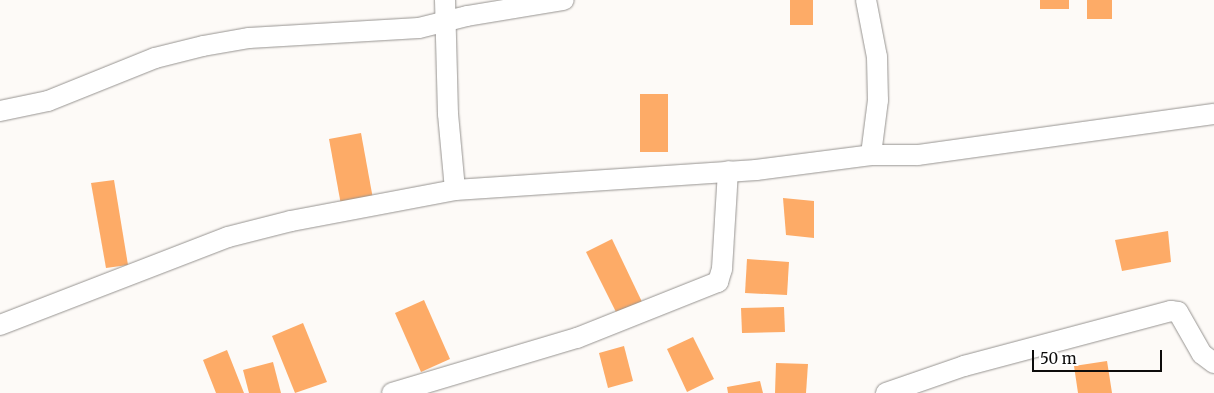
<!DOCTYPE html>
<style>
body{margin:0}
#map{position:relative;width:1214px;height:393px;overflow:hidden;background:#fdfaf7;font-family:Merriweather,serif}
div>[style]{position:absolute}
.building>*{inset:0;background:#fdab67}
.roads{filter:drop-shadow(0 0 1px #979491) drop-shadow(0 0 1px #979491)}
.street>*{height:20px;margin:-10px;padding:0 10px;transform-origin:10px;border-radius:10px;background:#fff}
span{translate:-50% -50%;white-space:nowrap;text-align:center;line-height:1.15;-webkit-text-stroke:4.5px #fff;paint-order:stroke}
.scale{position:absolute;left:1032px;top:350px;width:130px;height:22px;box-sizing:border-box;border:2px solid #0d0c0b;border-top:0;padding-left:6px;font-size:15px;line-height:18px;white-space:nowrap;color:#0d0c0b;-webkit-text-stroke:4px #fff;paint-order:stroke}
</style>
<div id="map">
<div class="building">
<i style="clip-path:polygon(790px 0,813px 0,813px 25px,790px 25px)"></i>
<i style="clip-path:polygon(1040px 0,1069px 0,1069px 9px,1040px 9px)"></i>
<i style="clip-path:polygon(1087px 0,1112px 0,1112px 19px,1087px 19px)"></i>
<i style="clip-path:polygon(640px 94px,668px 94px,668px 152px,640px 152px)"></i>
<i style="clip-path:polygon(361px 133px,373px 199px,341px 205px,329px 139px)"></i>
<i style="clip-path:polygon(114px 180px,128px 265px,106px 268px,91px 183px)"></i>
<i style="clip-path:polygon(783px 198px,814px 201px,814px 238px,786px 235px)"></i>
<i style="clip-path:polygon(1168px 231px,1171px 262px,1122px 271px,1115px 240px)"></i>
<i style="clip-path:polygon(612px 239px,643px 304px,618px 316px,586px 252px)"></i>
<i style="clip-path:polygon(747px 259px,789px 262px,787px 295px,745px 293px)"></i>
<i style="clip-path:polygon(424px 300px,450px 359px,421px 372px,395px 313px)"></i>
<i style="clip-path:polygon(784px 307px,785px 332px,742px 333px,741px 308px)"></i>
<i style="clip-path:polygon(303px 323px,327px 382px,295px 393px,272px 336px)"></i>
<i style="clip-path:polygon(693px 337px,714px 379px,687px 392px,667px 349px)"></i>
<i style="clip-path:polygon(624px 346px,633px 381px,608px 388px,599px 353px)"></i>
<i style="clip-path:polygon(227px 350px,244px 393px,216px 393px,203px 360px)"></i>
<i style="clip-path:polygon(1107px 361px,1112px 393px,1078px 393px,1074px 366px)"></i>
<i style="clip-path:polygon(273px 362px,281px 393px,249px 393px,243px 370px)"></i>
<i style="clip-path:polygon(776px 363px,808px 364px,806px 393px,775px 393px)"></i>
<i style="clip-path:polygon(760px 381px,763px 393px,728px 393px,727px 387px)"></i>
</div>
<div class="roads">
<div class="street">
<i style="left:445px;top:0;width:114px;rotate:88.5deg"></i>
<i style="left:448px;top:114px;width:76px;rotate:84.7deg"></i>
<i style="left:866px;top:0;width:58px;rotate:79.1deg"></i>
<i style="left:877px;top:57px;width:43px;rotate:88.7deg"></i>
<i style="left:878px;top:100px;width:55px;rotate:97.3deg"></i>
<i style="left:0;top:111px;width:49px;rotate:-11.8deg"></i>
<i style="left:48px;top:101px;width:115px;rotate:-21.9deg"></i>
<i style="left:155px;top:58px;width:49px;rotate:-14deg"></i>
<i style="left:203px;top:46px;width:47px;rotate:-9.9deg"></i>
<i style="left:249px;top:38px;width:170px;rotate:-3.4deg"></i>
<i style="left:419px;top:28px;width:49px;rotate:-14deg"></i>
<i style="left:467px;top:16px;width:98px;rotate:-9.4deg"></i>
<i style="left:0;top:325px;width:244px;rotate:-21.1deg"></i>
<i style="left:228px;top:237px;width:65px;rotate:-14.3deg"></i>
<i style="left:291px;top:221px;width:167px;rotate:-10.7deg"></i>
<i style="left:455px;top:190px;width:302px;rotate:-3.8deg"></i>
<i style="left:756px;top:170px;width:116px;rotate:-7.4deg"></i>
<i style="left:871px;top:155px;width:47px"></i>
<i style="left:918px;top:155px;width:299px;rotate:-7.9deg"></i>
<i style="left:392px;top:393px;width:193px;rotate:-16.6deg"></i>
<i style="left:577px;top:338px;width:152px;rotate:-21.7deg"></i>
<i style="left:718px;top:282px;width:14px;rotate:-73deg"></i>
<i style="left:722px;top:269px;width:98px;rotate:-86.5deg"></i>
<i style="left:886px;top:393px;width:83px;rotate:-19.1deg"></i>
<i style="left:964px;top:366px;width:214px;rotate:-14.9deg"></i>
<i style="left:1171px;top:311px;width:7px;rotate:8deg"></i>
<i style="left:1178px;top:312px;width:48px;rotate:60.3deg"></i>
<i style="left:1202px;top:354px;width:15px;rotate:37deg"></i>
</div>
</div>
<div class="scale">50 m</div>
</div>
